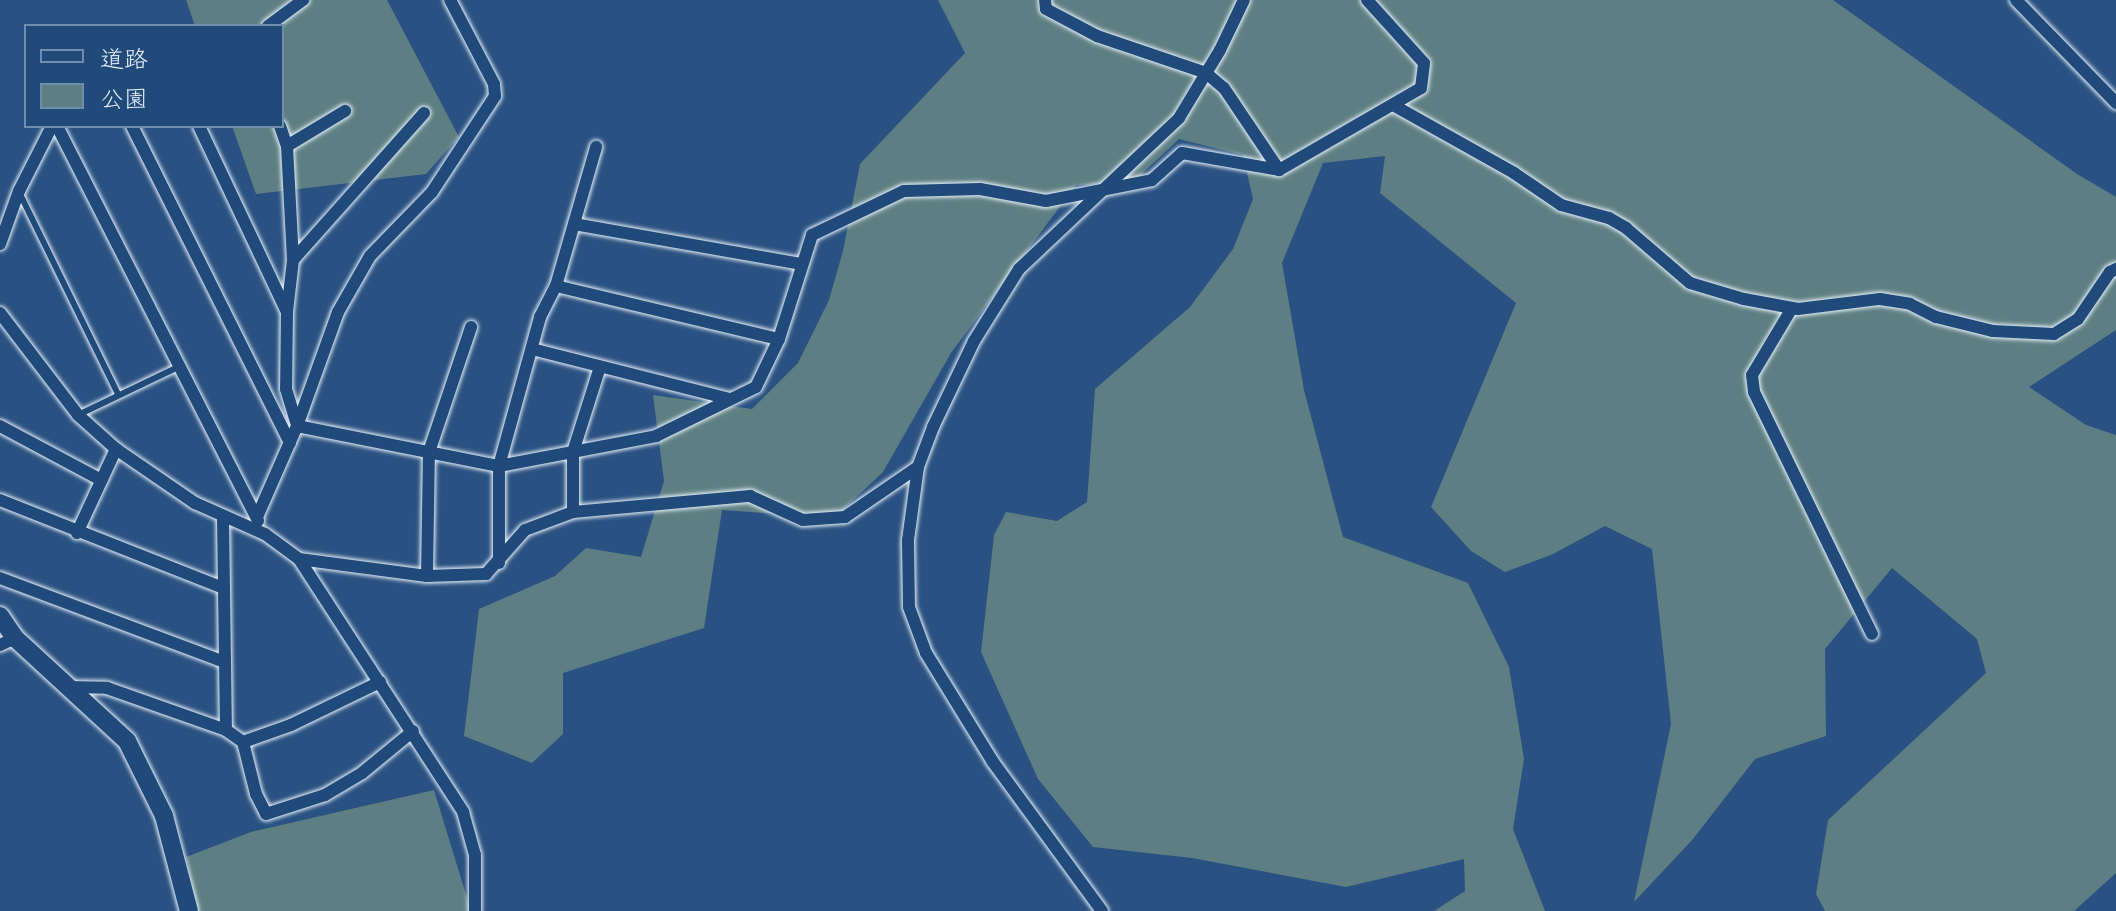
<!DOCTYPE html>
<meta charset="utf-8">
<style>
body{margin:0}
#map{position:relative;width:2116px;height:911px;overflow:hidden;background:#295181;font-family:Mali,"Klee One",sans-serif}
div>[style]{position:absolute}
.green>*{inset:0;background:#5d7f83}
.roads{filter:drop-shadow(0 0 2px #e8f1f8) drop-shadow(0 0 2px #e8f1f8)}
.lane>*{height:6px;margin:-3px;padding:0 3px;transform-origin:3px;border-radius:3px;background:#1f4a7a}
.street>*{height:12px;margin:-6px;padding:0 6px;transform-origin:6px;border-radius:6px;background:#1f4a7a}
.secondary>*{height:18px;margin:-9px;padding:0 9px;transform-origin:9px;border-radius:9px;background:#1f4a7a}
span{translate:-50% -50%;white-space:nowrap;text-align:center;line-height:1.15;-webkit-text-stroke:7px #1f4a7a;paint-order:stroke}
.legend{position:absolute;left:24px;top:24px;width:260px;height:104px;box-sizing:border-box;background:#1f4a7a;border:2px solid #6f8dac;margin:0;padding:10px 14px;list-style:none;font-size:24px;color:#e8f1f8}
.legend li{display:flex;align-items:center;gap:16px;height:40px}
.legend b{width:40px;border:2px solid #6f8dac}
</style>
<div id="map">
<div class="green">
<i style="clip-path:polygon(186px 0,387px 0,459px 137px,426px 174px,256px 194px,232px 126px,282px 126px,282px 26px,195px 26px)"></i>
<i style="clip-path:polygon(938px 0,1833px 0,2077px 174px,2116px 197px,2116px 330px,2029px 387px,2086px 425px,2116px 435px,2116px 873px,2074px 911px,1825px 911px,1816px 894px,1828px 820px,1986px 673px,1977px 639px,1892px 568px,1825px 649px,1826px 736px,1755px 759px,1693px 839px,1634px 902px,1671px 724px,1652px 549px,1605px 526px,1553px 554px,1505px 572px,1471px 551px,1431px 507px,1516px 303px,1380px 193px,1385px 156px,1323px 163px,1282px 263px,1304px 390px,1343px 537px,1468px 583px,1509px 667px,1524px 759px,1513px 829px,1545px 911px,1434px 911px,1465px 891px,1464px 859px,1346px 887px,1192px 858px,1093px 847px,1038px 779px,981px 652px,994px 535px,1006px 512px,1057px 521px,1087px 502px,1095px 389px,1190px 307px,1233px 249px,1253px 199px,1243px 155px,1179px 139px,1132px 183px,1076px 185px,951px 353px,883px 472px,834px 518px,722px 510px,704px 628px,563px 673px,563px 734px,532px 763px,464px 736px,479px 609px,555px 576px,586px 548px,641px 557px,664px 481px,653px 395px,752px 409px,798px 363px,829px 300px,843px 251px,860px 164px,965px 53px)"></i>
<i style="clip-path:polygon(434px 790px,471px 911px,198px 911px,186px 857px,251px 832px)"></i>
</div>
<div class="roads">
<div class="lane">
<i style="left:20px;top:194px;width:223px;rotate:63.9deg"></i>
<i style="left:78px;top:415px;width:111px;rotate:-25.6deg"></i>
</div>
<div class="street">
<i style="left:1045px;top:0;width:9px;rotate:84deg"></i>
<i style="left:1046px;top:9px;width:58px;rotate:27.9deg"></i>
<i style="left:1097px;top:36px;width:115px;rotate:18.7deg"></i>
<i style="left:1206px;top:73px;width:23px;rotate:40deg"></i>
<i style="left:1224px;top:88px;width:99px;rotate:56.1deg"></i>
<i style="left:1279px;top:170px;width:164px;rotate:-30deg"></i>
<i style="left:1421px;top:88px;width:25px;rotate:-83deg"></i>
<i style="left:1424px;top:63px;width:85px;rotate:-132.1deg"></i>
<i style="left:2016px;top:0;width:144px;rotate:45.8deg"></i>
<i style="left:268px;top:26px;width:44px;rotate:-36.6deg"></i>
<i style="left:1393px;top:105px;width:139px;rotate:29.3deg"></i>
<i style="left:1514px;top:173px;width:57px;rotate:34.2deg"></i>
<i style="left:1561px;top:205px;width:50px;rotate:15.2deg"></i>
<i style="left:1609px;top:218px;width:20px;rotate:30deg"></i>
<i style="left:1626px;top:228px;width:84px;rotate:40.7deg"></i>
<i style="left:1690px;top:283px;width:56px;rotate:16.5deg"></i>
<i style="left:1744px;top:299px;width:55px;rotate:10.5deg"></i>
<i style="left:1798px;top:309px;width:83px;rotate:-7deg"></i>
<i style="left:1880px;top:299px;width:30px;rotate:9deg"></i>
<i style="left:1910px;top:304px;width:29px;rotate:27deg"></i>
<i style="left:1936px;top:317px;width:59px;rotate:13.8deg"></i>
<i style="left:1993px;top:331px;width:61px;rotate:2.8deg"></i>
<i style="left:2054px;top:334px;width:28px;rotate:-32deg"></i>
<i style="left:2078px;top:319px;width:57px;rotate:-55.8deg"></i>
<i style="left:2110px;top:272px;width:7px;rotate:-27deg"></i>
<i style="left:57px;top:126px;width:443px;rotate:63deg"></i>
<i style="left:132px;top:126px;width:354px;rotate:63.5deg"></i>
<i style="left:199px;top:126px;width:206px;rotate:64.7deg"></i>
<i style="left:287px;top:312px;width:77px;rotate:90.7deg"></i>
<i style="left:286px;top:389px;width:39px;rotate:73deg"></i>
<i style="left:297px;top:426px;width:206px;rotate:11.2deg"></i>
<i style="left:499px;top:466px;width:160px;rotate:-10.8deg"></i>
<i style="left:656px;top:436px;width:111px;rotate:-26.1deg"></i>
<i style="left:756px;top:387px;width:53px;rotate:-64.4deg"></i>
<i style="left:779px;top:339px;width:109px;rotate:-72.4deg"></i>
<i style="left:812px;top:235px;width:102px;rotate:-25.6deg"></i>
<i style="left:904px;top:191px;width:76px;rotate:-1.5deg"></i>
<i style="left:980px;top:189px;width:67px;rotate:10.3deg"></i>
<i style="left:1046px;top:201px;width:108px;rotate:-11.2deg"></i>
<i style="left:1152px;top:180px;width:40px;rotate:-42deg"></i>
<i style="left:1182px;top:153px;width:98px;rotate:9.9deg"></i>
<i style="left:280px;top:126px;width:21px;rotate:71deg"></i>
<i style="left:287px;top:146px;width:114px;rotate:87deg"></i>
<i style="left:293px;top:260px;width:52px;rotate:96.6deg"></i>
<i style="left:287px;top:146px;width:68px;rotate:-31.1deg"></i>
<i style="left:574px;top:224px;width:230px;rotate:10deg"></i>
<i style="left:0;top:244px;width:56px;rotate:-70.3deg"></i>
<i style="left:19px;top:191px;width:73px;rotate:-63.1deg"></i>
<i style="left:293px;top:260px;width:197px;rotate:-48.3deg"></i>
<i style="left:556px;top:286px;width:229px;rotate:13.4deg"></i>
<i style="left:1792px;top:308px;width:78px;rotate:120.8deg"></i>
<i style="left:1752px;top:375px;width:17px;rotate:83deg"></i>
<i style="left:1754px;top:392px;width:269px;rotate:64deg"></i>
<i style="left:0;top:313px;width:128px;rotate:52.6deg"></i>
<i style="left:78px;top:415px;width:51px;rotate:41.8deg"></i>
<i style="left:116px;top:449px;width:96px;rotate:34.4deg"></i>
<i style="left:195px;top:503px;width:77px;rotate:23.9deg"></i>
<i style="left:265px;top:534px;width:42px;rotate:36.3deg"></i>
<i style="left:299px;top:559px;width:302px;rotate:57deg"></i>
<i style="left:463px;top:812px;width:45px;rotate:74.4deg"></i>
<i style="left:475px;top:855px;width:56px;rotate:90deg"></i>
<i style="left:532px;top:349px;width:204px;rotate:14.2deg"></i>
<i style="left:0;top:426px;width:115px;rotate:28.1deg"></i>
<i style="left:0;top:500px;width:240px;rotate:21.5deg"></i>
<i style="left:573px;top:512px;width:60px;rotate:-90deg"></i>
<i style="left:573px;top:452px;width:89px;rotate:-72.4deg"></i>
<i style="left:257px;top:517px;width:99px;rotate:-66.3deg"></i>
<i style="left:297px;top:426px;width:121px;rotate:-70.2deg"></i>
<i style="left:338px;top:312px;width:64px;rotate:-60.3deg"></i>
<i style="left:370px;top:256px;width:89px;rotate:-45.9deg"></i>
<i style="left:432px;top:192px;width:115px;rotate:-56.7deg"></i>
<i style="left:495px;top:96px;width:12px;rotate:-95deg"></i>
<i style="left:494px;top:84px;width:95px;rotate:-117.6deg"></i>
<i style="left:223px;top:518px;width:212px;rotate:89.2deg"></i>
<i style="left:77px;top:533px;width:93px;rotate:-65.1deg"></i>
<i style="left:299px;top:559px;width:129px;rotate:7.6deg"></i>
<i style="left:427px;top:576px;width:59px;rotate:-1.9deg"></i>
<i style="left:486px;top:574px;width:59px;rotate:-48.4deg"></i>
<i style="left:525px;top:530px;width:51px;rotate:-20.6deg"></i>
<i style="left:573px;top:512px;width:178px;rotate:-5.2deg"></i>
<i style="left:750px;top:496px;width:58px;rotate:24.4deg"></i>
<i style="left:803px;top:520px;width:42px;rotate:-4.1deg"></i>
<i style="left:845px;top:517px;width:88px;rotate:-34.4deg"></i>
<i style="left:499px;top:563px;width:97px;rotate:-90deg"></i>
<i style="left:499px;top:466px;width:155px;rotate:-74.6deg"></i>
<i style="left:540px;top:317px;width:35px;rotate:-63deg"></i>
<i style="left:556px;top:286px;width:145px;rotate:-73.9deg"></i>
<i style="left:427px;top:576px;width:124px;rotate:-89.1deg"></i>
<i style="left:429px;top:452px;width:132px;rotate:-71.4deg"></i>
<i style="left:0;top:578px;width:240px;rotate:20.5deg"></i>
<i style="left:0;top:645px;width:17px;rotate:-25deg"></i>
<i style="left:68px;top:687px;width:39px;rotate:1deg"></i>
<i style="left:107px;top:688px;width:126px;rotate:19.4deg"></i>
<i style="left:226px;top:730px;width:21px;rotate:35deg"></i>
<i style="left:243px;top:742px;width:54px;rotate:76deg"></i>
<i style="left:256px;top:794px;width:22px;rotate:63deg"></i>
<i style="left:266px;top:814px;width:62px;rotate:-17.9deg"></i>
<i style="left:325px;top:795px;width:43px;rotate:-30.7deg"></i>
<i style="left:362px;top:773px;width:66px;rotate:-39.5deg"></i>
<i style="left:243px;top:742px;width:51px;rotate:-19.5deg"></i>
<i style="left:291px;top:725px;width:99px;rotate:-25.8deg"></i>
<i style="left:1102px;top:911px;width:185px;rotate:-126.2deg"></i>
<i style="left:993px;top:762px;width:128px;rotate:-121.6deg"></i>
<i style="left:926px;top:653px;width:49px;rotate:-110.3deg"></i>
<i style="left:909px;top:607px;width:67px;rotate:-90.9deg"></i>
<i style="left:908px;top:540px;width:74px;rotate:-82.2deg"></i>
<i style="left:918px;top:467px;width:43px;rotate:-69.4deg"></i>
<i style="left:933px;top:427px;width:95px;rotate:-64.5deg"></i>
<i style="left:974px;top:341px;width:85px;rotate:-58deg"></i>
<i style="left:1019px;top:269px;width:220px;rotate:-43.3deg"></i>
<i style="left:1179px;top:118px;width:79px;rotate:-58.9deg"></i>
<i style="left:1220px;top:50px;width:55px;rotate:-64.4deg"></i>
</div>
<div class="secondary">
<i style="left:0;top:616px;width:27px;rotate:56deg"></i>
<i style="left:15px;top:638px;width:152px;rotate:42.6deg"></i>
<i style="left:127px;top:741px;width:84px;rotate:63.7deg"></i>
<i style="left:164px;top:816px;width:98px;rotate:75.3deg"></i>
</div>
</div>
<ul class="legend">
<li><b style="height:10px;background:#1f4a7a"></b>道路</li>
<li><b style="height:22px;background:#5d7f83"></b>公園</li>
</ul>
</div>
